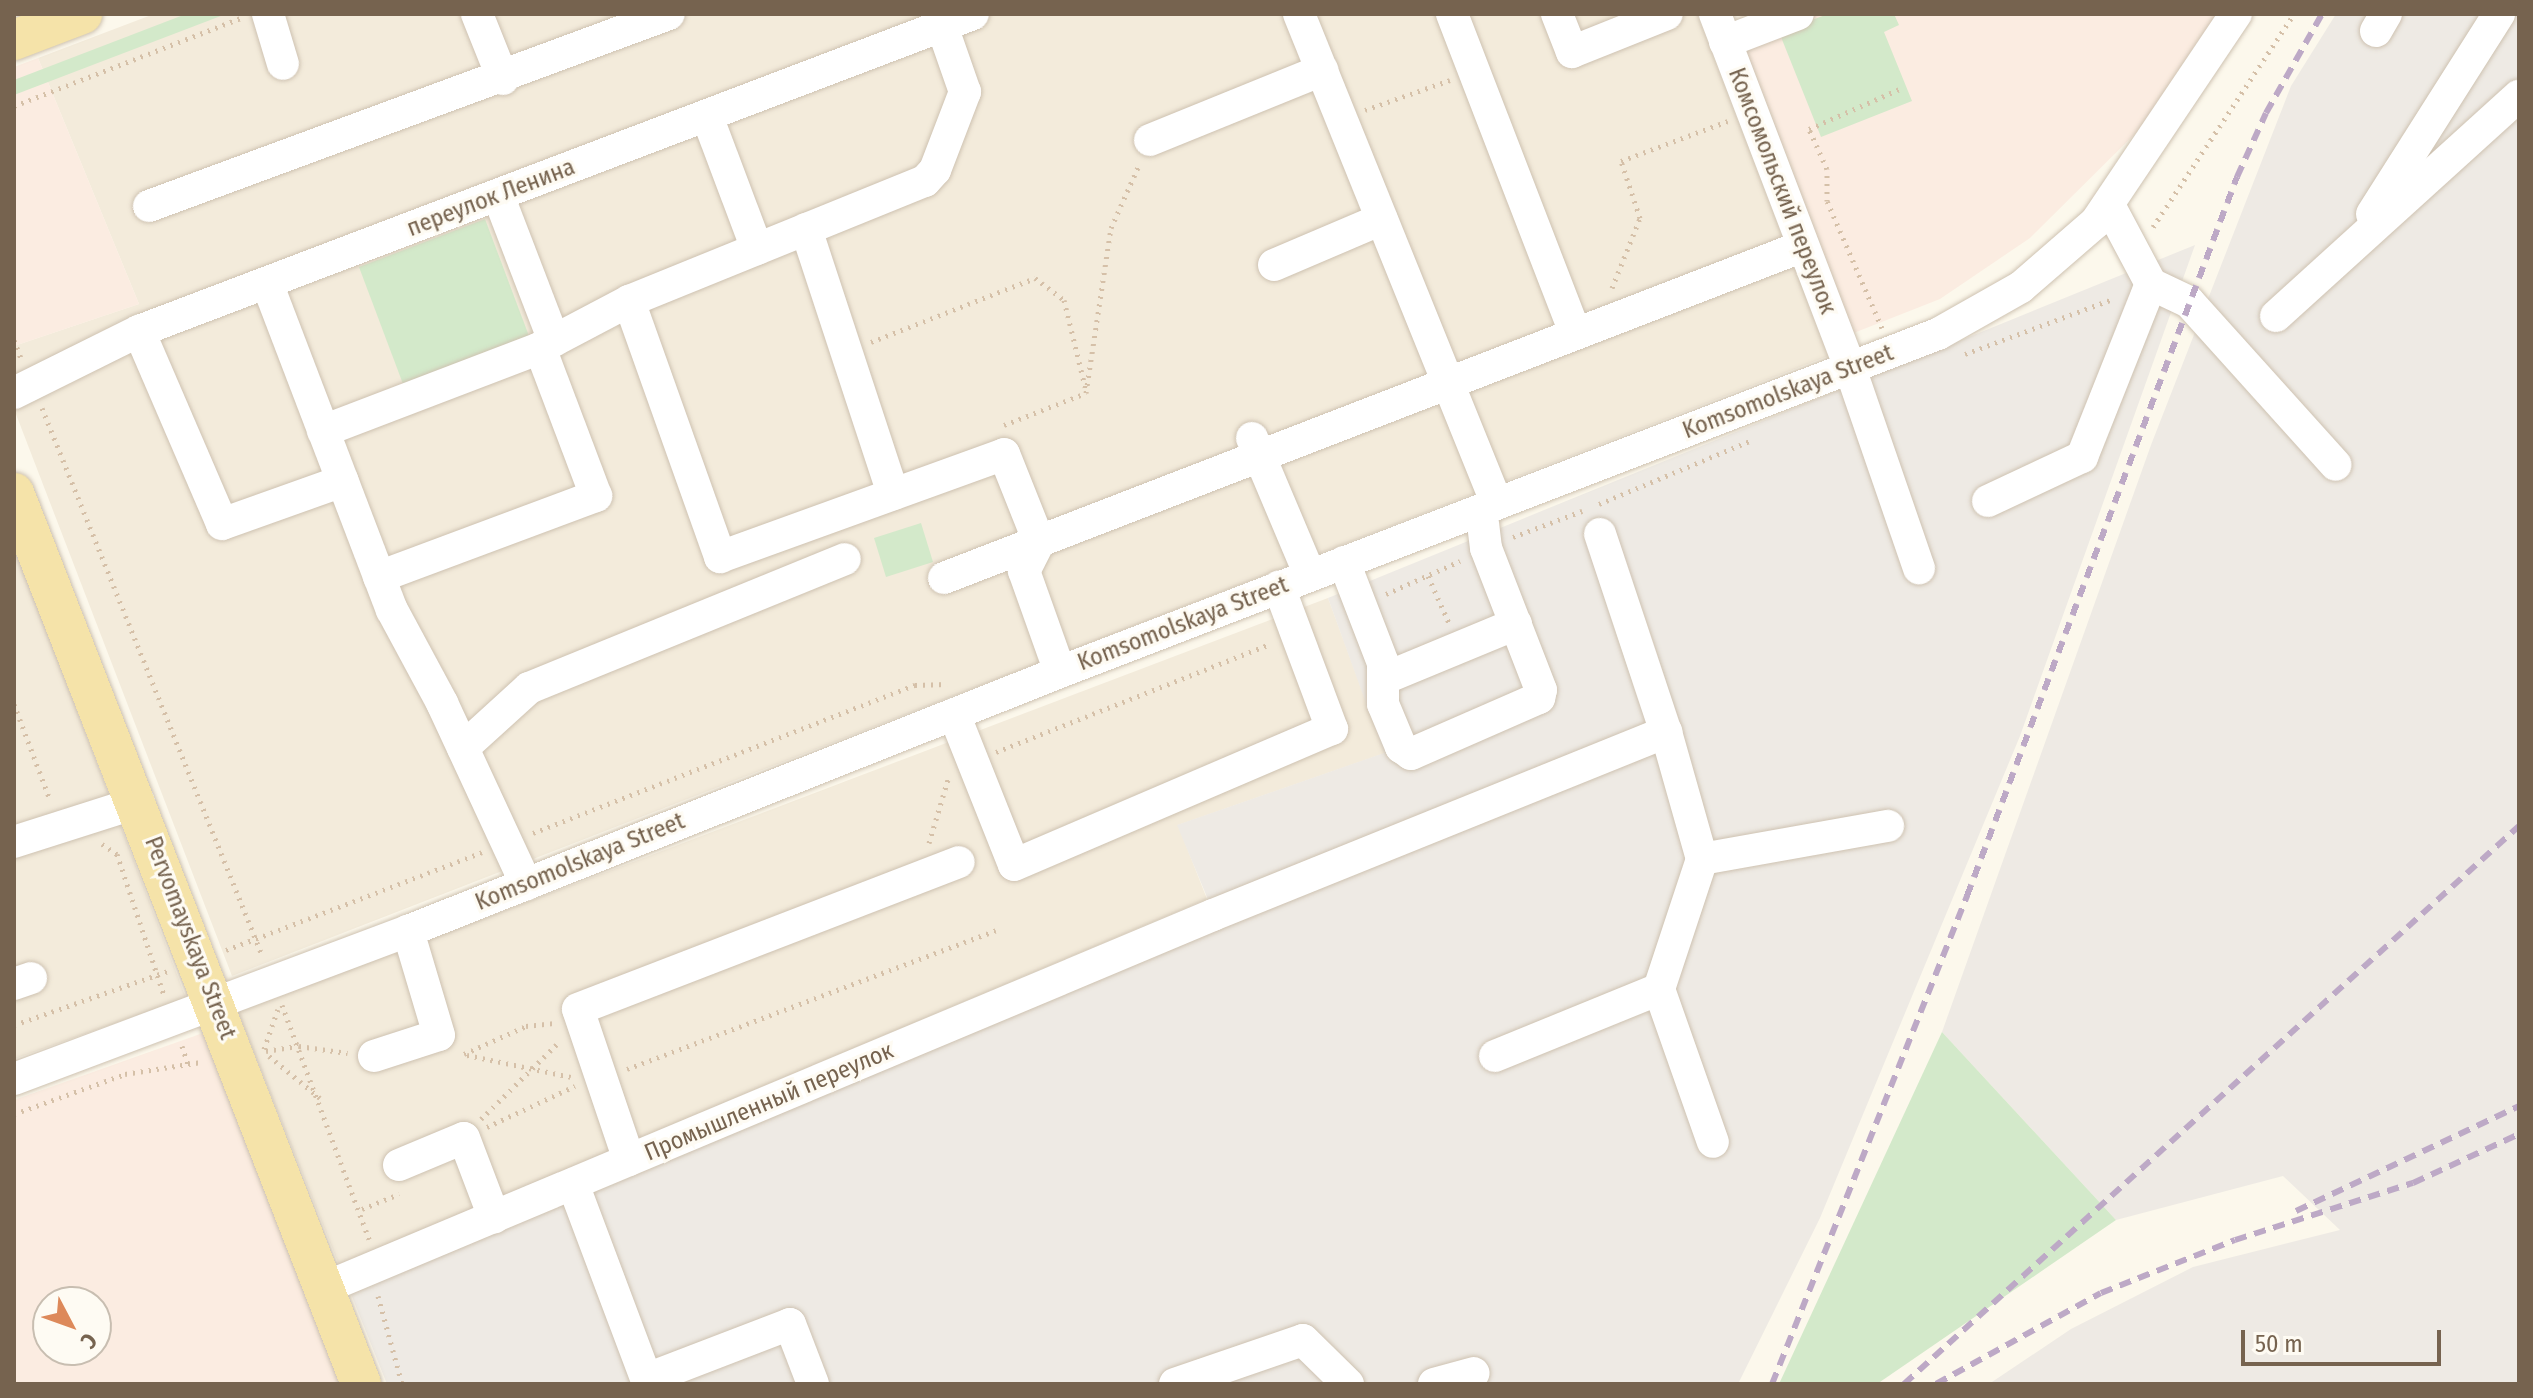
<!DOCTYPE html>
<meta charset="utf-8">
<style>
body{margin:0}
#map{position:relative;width:2533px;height:1398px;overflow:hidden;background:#fcf8ec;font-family:"Fira Sans Condensed",sans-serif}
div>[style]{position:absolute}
.residential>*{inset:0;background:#f3ebdb}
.commercial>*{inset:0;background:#fbece1}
.industrial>*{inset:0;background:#eeeae4}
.green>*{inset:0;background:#d3e9ca}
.path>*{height:5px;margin-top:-2.5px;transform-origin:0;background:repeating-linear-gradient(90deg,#d5c0a8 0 2px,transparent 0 8px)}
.roads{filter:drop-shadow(0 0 2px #cec2b1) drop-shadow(0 0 2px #cec2b1)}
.minor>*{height:32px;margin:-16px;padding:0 16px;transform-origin:16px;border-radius:16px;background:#fff}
.major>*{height:40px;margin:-20px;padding:0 20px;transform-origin:20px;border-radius:20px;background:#f5e3a9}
.rail>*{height:6px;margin-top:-3px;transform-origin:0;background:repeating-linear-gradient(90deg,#bda9c6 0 12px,transparent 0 20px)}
span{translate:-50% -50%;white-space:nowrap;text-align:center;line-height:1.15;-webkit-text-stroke:6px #fefbf3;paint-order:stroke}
.street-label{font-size:24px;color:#76634f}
.frame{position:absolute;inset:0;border:16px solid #76634f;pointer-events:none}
.north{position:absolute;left:32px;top:1286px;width:80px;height:80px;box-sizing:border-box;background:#fefbf3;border:2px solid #c8beb1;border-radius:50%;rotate:131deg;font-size:22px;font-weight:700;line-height:32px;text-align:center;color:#76634f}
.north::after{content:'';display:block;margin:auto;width:28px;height:36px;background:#dd895a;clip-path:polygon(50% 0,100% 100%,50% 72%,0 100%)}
.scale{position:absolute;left:2241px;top:1330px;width:200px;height:36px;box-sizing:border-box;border:4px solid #76634f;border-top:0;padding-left:10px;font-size:24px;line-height:28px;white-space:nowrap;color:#76634f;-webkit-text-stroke:6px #fefbf3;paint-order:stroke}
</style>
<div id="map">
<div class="residential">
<i style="clip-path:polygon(154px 14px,1697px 14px,1828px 356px,232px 976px,14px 409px,14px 346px,139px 304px,38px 58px)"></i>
<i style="clip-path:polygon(14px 545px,186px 998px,14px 1059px)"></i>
<i style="clip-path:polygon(1328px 598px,1385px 753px,1178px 825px,1207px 899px,339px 1265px,238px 1012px)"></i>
</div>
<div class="commercial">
<i style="clip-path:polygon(1757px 14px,2220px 14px,2158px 111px,2030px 238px,1940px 299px,1841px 338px,1722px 28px)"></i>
<i style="clip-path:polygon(38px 58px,139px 304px,14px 346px,14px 67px)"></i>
<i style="clip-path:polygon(evenodd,203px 1033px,340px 1384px,14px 1384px,14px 1100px,203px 1033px,48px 1302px,96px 1302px,96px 1350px,48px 1350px,48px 1302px)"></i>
</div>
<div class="industrial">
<i style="clip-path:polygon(2336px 14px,2519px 14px,2519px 1384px,1989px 1384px,2071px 1329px,2193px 1267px,2340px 1230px,2283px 1176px,2116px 1220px,1942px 1032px,2151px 445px,2291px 86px)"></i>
<i style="clip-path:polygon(2195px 245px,2020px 736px,1820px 1218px,1738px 1384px,387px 1384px,349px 1289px,1219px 926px,1177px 825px,1384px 753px,1328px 598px)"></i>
</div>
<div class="green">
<i style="clip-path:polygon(186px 14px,226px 14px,14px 95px,14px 80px)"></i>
<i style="clip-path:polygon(1828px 14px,1894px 14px,1899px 25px,1884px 32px,1912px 101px,1821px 137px,1779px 32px)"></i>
<i style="clip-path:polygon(485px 219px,529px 336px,403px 384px,359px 267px)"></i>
<i style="clip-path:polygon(921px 523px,933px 562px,886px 577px,874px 538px)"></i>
<i style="clip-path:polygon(1942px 1032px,2116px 1220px,1877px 1384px,1779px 1384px)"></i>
</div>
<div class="path">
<i style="left:14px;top:106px;width:243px;rotate:-21.2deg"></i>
<i style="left:1365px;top:110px;width:90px;rotate:-19.4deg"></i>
<i style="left:2153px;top:227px;width:255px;rotate:-56.5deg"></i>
<i style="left:1612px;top:288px;width:75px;rotate:-68.2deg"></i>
<i style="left:1640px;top:218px;width:60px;rotate:-108.4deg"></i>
<i style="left:1621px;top:161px;width:114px;rotate:-20.5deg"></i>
<i style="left:1882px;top:328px;width:138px;rotate:-113.4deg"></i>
<i style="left:1827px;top:201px;width:32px;rotate:-90deg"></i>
<i style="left:1827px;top:169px;width:44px;rotate:-114.2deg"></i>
<i style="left:1809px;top:129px;width:102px;rotate:-23.8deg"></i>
<i style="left:14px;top:340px;width:19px;rotate:69deg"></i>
<i style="left:871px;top:342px;width:176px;rotate:-21.3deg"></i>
<i style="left:1035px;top:278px;width:36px;rotate:37deg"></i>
<i style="left:1064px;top:300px;width:93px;rotate:76.3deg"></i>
<i style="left:1965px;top:354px;width:158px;rotate:-20.4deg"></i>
<i style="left:42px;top:408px;width:590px;rotate:68.09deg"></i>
<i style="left:1004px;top:425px;width:88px;rotate:-21.3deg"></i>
<i style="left:1086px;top:393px;width:167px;rotate:-81.4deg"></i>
<i style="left:1111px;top:228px;width:71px;rotate:-66deg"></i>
<i style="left:1599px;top:504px;width:166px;rotate:-22.7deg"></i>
<i style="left:1513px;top:537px;width:74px;rotate:-20.6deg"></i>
<i style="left:1428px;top:576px;width:51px;rotate:65.9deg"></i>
<i style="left:1386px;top:594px;width:81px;rotate:-24deg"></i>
<i style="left:14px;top:704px;width:103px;rotate:69.4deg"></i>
<i style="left:996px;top:752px;width:295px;rotate:-21.5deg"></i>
<i style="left:533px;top:833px;width:410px;rotate:-21.2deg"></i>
<i style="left:915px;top:685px;width:32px;rotate:-2deg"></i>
<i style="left:929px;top:843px;width:70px;rotate:-73.4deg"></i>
<i style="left:102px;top:844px;width:18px;rotate:34deg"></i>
<i style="left:117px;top:854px;width:149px;rotate:71.6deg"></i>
<i style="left:226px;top:950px;width:274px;rotate:-20.9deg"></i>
<i style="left:282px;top:1005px;width:250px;rotate:69.6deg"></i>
<i style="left:14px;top:1025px;width:163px;rotate:-19.3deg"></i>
<i style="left:182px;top:1046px;width:19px;rotate:72deg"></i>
<i style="left:264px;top:1049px;width:42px;rotate:-70.7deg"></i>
<i style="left:266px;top:1051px;width:33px;rotate:-9deg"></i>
<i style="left:299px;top:1046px;width:49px;rotate:8.3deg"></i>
<i style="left:464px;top:1054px;width:68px;rotate:-24.3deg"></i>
<i style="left:526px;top:1026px;width:30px;rotate:-6deg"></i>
<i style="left:467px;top:1055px;width:106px;rotate:11.9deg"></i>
<i style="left:269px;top:1056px;width:66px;rotate:39.5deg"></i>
<i style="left:627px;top:1069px;width:394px;rotate:-20.6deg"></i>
<i style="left:14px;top:1114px;width:118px;rotate:-19.8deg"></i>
<i style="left:125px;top:1074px;width:77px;rotate:-9deg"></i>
<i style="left:481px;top:1119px;width:110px;rotate:-44.6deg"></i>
<i style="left:487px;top:1127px;width:97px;rotate:-25deg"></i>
<i style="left:362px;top:1209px;width:40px;rotate:-22deg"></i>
<i style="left:378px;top:1296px;width:91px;rotate:74.7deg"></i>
</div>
<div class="roads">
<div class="minor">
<i style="left:268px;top:14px;width:52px;rotate:73.3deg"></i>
<i style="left:477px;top:14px;width:70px;rotate:68.2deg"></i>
<i style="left:1299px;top:14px;width:528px;rotate:68deg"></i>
<i style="left:1452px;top:14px;width:342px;rotate:68.9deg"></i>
<i style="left:1557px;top:14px;width:41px;rotate:68.5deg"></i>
<i style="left:1572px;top:52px;width:102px;rotate:-21.8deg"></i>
<i style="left:1715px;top:14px;width:379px;rotate:69.1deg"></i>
<i style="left:1850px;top:368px;width:212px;rotate:71deg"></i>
<i style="left:2376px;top:31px;width:20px;rotate:-60deg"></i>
<i style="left:1725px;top:42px;width:78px;rotate:-21deg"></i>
<i style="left:707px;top:116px;width:142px;rotate:69.4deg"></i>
<i style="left:1150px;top:140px;width:186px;rotate:-22.1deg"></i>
<i style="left:498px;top:195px;width:156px;rotate:69deg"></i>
<i style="left:2109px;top:205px;width:89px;rotate:62deg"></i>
<i style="left:2151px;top:284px;width:42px;rotate:25.3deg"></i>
<i style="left:2189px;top:302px;width:219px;rotate:48deg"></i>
<i style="left:149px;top:206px;width:554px;rotate:-20.27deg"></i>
<i style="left:2372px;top:214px;width:237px;rotate:-57.6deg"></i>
<i style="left:806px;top:229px;width:279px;rotate:71.8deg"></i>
<i style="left:1274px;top:265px;width:117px;rotate:-23.1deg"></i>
<i style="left:267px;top:283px;width:350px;rotate:69.1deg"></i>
<i style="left:392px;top:610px;width:106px;rotate:61.7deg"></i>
<i style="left:442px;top:703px;width:200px;rotate:65.1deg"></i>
<i style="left:629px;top:301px;width:272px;rotate:70.4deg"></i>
<i style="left:720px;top:557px;width:302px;rotate:-19.9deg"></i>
<i style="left:1004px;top:454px;width:95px;rotate:68.3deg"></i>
<i style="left:1039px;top:542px;width:33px;rotate:117deg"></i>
<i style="left:1024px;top:571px;width:107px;rotate:70.4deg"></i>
<i style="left:2276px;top:316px;width:328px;rotate:-42.2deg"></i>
<i style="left:139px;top:331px;width:210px;rotate:66.7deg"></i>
<i style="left:222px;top:524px;width:128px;rotate:-19.6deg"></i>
<i style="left:14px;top:393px;width:140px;rotate:-26.4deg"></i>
<i style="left:139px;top:331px;width:892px;rotate:-20.81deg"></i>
<i style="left:323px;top:431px;width:232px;rotate:-20.9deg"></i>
<i style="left:540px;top:348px;width:101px;rotate:-27.8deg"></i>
<i style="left:629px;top:301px;width:319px;rotate:-22.1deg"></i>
<i style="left:925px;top:181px;width:15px;rotate:-48deg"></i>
<i style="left:935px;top:170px;width:84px;rotate:-69deg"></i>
<i style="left:965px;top:92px;width:70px;rotate:-109.2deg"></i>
<i style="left:1252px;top:438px;width:149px;rotate:67.1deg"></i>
<i style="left:1988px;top:501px;width:104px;rotate:-25.1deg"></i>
<i style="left:2082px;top:457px;width:186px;rotate:-68.3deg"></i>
<i style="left:1600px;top:534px;width:209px;rotate:71.6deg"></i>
<i style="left:1344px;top:562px;width:108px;rotate:68.9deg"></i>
<i style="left:1383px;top:663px;width:41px;rotate:90deg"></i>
<i style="left:1383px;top:704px;width:47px;rotate:67.3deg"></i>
<i style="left:1401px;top:747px;width:12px;rotate:35deg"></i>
<i style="left:1411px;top:754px;width:140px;rotate:-23.6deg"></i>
<i style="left:1539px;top:698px;width:8px;rotate:-76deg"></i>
<i style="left:1541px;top:690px;width:152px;rotate:-111.2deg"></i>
<i style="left:1486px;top:548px;width:38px;rotate:-97deg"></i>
<i style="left:379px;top:577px;width:232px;rotate:-20.5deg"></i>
<i style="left:596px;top:496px;width:158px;rotate:-110.7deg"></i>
<i style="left:944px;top:578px;width:919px;rotate:-21.12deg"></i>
<i style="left:1383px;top:679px;width:144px;rotate:-22.5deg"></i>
<i style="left:954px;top:714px;width:162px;rotate:68.3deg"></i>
<i style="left:1014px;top:865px;width:346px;rotate:-23.2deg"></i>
<i style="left:1332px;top:729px;width:152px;rotate:-110.5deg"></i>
<i style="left:463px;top:748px;width:89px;rotate:-42.3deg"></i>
<i style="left:529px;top:688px;width:341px;rotate:-22.2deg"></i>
<i style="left:14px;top:842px;width:131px;rotate:-17.7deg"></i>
<i style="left:1702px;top:859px;width:189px;rotate:-10.1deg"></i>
<i style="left:14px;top:984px;width:18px;rotate:-19deg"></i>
<i style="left:374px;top:1056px;width:68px;rotate:-17.9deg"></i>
<i style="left:439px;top:1035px;width:109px;rotate:-106.6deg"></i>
<i style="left:1495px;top:1056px;width:177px;rotate:-22.2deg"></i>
<i style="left:14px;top:1079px;width:421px;rotate:-20.6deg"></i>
<i style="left:408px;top:931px;width:702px;rotate:-21.66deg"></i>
<i style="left:1060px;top:672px;width:941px;rotate:-21.06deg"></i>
<i style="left:1938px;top:334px;width:95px;rotate:-29.5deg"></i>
<i style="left:2021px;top:287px;width:99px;rotate:-40.9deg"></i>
<i style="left:2096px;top:222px;width:251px;rotate:-56.1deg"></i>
<i style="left:629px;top:1160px;width:159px;rotate:-108.7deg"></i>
<i style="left:578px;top:1009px;width:408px;rotate:-21.1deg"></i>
<i style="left:399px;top:1165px;width:70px;rotate:-22.6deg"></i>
<i style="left:464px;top:1138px;width:85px;rotate:69.2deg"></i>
<i style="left:573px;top:1184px;width:214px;rotate:69.4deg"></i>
<i style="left:324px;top:1288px;width:964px;rotate:-22.76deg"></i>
<i style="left:1213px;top:915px;width:489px;rotate:-22deg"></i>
<i style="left:1666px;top:732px;width:132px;rotate:74.2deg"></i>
<i style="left:1702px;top:859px;width:137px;rotate:108.3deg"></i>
<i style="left:1659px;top:989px;width:162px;rotate:70.6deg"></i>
<i style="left:647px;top:1379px;width:153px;rotate:-21deg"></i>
<i style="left:790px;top:1324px;width:64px;rotate:69deg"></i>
<i style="left:1175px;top:1384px;width:135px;rotate:-19deg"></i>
<i style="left:1303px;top:1340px;width:63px;rotate:44.4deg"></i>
<i style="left:1434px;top:1384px;width:41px;rotate:-15.4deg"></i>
</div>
<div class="major">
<i style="left:14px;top:40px;width:73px;rotate:-20.9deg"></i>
<i style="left:14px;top:493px;width:956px;rotate:68.72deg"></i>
</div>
</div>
<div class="rail">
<i style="left:2296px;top:1211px;width:246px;rotate:-25.2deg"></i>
<i style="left:1772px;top:1384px;width:526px;rotate:-68.22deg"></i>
<i style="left:1967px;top:896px;width:768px;rotate:-69.42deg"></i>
<i style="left:2237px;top:177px;width:70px;rotate:-65.6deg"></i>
<i style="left:2266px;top:113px;width:114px;rotate:-60.5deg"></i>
<i style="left:1904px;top:1384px;width:830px;rotate:-42.22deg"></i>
<i style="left:1936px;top:1384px;width:188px;rotate:-28.9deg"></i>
<i style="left:2101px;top:1293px;width:144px;rotate:-21.6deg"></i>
<i style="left:2235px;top:1240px;width:187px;rotate:-17.8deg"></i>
<i style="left:2413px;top:1183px;width:117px;rotate:-24.8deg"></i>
</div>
<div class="street-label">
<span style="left:1782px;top:191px;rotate:69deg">Комсомольский переулок</span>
<span style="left:491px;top:198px;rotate:-21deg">переулок Ленина</span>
<span style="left:1788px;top:392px;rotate:-21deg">Komsomolskaya Street</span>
<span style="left:1183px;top:624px;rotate:-21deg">Komsomolskaya Street</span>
<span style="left:580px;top:862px;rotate:-22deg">Komsomolskaya Street</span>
<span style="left:190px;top:938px;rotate:69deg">Pervomayskaya Street</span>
<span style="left:769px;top:1102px;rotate:-23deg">Промышленный переулок</span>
</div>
<div class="frame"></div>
<div class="north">С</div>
<div class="scale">50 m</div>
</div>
